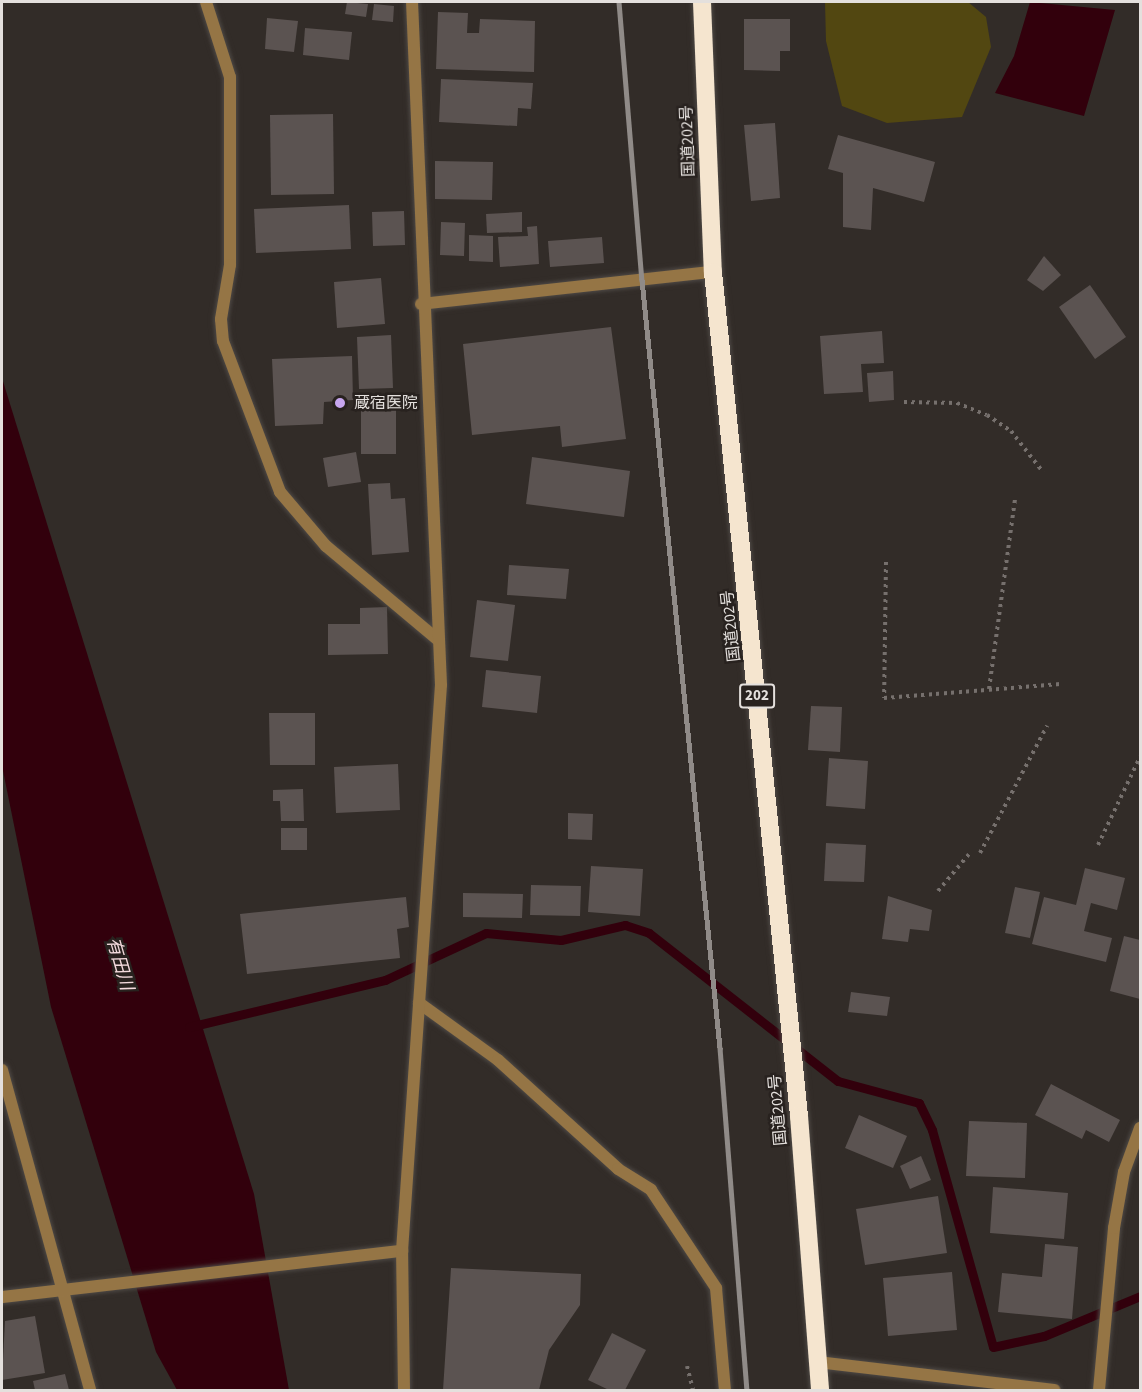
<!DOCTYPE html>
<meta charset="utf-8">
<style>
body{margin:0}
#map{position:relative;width:1142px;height:1392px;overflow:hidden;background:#322c28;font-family:"Source Sans 3","Noto Sans JP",sans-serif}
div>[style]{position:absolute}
.green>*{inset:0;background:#524711}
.water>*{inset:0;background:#32000c}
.stream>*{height:9px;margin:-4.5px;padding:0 4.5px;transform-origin:4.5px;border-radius:4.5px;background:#32000c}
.building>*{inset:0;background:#5b5351}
.path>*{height:4px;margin-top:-2px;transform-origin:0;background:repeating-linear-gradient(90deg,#76706d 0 3px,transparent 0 7.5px)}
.roads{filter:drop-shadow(0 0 2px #4e4945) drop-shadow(0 0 2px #4e4945)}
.street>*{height:12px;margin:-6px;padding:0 6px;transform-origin:6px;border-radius:6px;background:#957545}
.highway>*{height:18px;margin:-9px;padding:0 9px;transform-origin:9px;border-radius:9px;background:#f5e5cf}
.rail>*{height:4.5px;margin:-2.25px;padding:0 2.25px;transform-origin:2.25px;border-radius:2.25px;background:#908b88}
.dots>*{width:16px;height:16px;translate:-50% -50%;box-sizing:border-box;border:3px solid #28221f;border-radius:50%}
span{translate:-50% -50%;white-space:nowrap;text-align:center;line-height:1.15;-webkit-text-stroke:5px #28221f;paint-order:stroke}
.shield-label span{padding:2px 4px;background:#28221f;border:2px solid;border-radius:4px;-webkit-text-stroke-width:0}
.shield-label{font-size:15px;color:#e4e0dd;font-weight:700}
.street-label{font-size:16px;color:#e4e0dd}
.poi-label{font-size:16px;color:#e4e0dd}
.left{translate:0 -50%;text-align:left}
.water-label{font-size:18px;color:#f3dadd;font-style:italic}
.frame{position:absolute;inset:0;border:3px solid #e4e0dd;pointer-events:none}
</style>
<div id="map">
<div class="green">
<i style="clip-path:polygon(825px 2px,968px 2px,986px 17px,991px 47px,962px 117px,887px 123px,842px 106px,826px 41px)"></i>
</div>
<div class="water">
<i style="clip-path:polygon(1030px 2px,1115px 10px,1084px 116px,995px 93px,1014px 56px)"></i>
<i style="clip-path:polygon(2px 378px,254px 1194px,289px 1390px,177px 1390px,156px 1352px,51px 1007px,2px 766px)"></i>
</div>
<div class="stream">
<i style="left:189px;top:1027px;width:202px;rotate:-13.5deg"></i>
<i style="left:385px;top:980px;width:111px;rotate:-25deg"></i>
<i style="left:486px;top:933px;width:75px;rotate:5.3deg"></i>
<i style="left:561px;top:940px;width:66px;rotate:-13.2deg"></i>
<i style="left:625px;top:925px;width:25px;rotate:18deg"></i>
<i style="left:649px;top:933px;width:240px;rotate:38.1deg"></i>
<i style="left:838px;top:1081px;width:84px;rotate:15.2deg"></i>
<i style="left:919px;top:1103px;width:30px;rotate:64deg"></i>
<i style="left:932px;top:1130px;width:225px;rotate:74.3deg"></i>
<i style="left:993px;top:1347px;width:52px;rotate:-12.2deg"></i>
<i style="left:1044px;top:1336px;width:104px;rotate:-22.6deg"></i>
</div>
<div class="building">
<i style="clip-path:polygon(347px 2px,368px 4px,366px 17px,345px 14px)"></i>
<i style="clip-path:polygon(374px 4px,394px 6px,393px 22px,372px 20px)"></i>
<i style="clip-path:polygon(438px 12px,468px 13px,467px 33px,479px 33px,480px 19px,535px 21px,534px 72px,436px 69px)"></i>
<i style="clip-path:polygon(267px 18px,298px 21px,294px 52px,265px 49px)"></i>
<i style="clip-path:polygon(744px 19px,790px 19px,790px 51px,780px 51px,780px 71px,744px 70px)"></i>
<i style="clip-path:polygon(305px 28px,352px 32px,349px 60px,303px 55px)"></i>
<i style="clip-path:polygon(441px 79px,533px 83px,531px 109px,518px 108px,517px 126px,439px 122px)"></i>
<i style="clip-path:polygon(333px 114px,334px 194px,271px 195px,270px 115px)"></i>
<i style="clip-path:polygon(775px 123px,780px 198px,751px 201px,744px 125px)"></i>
<i style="clip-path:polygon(838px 135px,935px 162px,924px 202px,873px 188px,871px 230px,843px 227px,843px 173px,828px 169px)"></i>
<i style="clip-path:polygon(435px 161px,493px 162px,492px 200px,435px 199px)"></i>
<i style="clip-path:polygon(349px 205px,351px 249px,256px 253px,254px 209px)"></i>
<i style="clip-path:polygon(404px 211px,405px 245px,373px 246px,372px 212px)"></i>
<i style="clip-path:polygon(522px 212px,522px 232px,487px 233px,486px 214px)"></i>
<i style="clip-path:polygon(441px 222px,465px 223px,464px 256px,440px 255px)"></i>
<i style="clip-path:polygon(537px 226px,539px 264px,500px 267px,498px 237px,528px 236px,527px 227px)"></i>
<i style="clip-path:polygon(469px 235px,493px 236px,493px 262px,469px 261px)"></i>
<i style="clip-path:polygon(602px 237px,604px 263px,550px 267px,548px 241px)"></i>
<i style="clip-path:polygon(1044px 256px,1061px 275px,1043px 291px,1027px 280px)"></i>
<i style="clip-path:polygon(381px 278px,385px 324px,337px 328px,334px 282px)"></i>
<i style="clip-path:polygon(1090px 285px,1126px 337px,1095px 359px,1059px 307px)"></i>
<i style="clip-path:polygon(611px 327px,626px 439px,562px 447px,560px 426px,472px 435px,463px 344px)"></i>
<i style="clip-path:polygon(882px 331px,884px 363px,861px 364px,863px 392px,824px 394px,820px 336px)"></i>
<i style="clip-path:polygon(391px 335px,393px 388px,359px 389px,357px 337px)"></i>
<i style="clip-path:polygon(352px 356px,353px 400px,324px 402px,323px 424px,275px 426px,272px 359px)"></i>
<i style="clip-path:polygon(893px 371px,894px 400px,869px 402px,867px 373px)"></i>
<i style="clip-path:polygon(396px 408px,396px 454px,361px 454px,361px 409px)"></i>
<i style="clip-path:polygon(356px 452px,361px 482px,328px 487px,323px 458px)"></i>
<i style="clip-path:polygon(532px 457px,630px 471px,624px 517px,526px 504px)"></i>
<i style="clip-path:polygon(390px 483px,391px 499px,405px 498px,409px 552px,372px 555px,368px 484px)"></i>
<i style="clip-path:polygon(509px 565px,569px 569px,566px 599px,507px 595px)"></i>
<i style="clip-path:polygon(477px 600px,515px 605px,508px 661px,470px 657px)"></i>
<i style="clip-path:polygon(387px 607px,388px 654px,328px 655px,328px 624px,360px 624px,360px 608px)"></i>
<i style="clip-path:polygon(486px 670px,541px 676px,537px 713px,482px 707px)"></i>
<i style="clip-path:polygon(811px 706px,842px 707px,840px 752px,808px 750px)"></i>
<i style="clip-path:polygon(269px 713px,315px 713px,315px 765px,270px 765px)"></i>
<i style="clip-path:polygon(829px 758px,868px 761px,865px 809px,826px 806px)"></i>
<i style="clip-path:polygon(398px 764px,400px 810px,336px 813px,334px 767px)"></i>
<i style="clip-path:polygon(303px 789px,304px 821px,281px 821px,280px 801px,273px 801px,273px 790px)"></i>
<i style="clip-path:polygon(568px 813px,593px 814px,592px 840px,568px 839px)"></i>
<i style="clip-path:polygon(281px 828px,307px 828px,307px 850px,281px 850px)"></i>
<i style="clip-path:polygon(826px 843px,866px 845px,864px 882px,824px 881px)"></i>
<i style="clip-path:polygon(591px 866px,643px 869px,640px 916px,588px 912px)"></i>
<i style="clip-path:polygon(1085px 868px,1125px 878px,1117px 910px,1091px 903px,1084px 931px,1112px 938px,1106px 962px,1032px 944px,1044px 897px,1076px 905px)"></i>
<i style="clip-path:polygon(531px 885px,581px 886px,580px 916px,530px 915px)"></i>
<i style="clip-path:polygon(1015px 887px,1040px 892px,1030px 938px,1005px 933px)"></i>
<i style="clip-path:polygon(463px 893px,523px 894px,522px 918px,463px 917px)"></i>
<i style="clip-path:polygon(888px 896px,932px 910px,929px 931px,910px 929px,908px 942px,882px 939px)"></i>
<i style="clip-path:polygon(406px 897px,409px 927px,397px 929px,400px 958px,247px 974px,240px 914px)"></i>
<i style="clip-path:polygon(1124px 936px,1140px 940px,1140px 999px,1110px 991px)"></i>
<i style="clip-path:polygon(851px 992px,890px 997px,887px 1016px,848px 1012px)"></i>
<i style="clip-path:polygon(1051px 1084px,1120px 1120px,1109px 1142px,1086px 1130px,1082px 1139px,1035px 1115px)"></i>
<i style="clip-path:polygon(859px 1115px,907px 1136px,893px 1168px,845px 1148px)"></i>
<i style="clip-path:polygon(969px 1121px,1027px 1123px,1025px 1178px,966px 1176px)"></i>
<i style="clip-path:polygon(921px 1156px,931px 1180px,910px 1189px,900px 1166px)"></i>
<i style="clip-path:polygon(993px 1187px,1068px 1193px,1064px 1239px,990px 1233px)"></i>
<i style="clip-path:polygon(938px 1196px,947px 1253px,865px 1265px,856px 1209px)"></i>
<i style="clip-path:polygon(1045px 1244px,1078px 1247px,1072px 1319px,998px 1312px,1002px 1273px,1042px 1277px)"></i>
<i style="clip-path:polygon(451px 1268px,581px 1274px,580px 1305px,549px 1350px,539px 1390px,443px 1390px)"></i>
<i style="clip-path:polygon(952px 1272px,957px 1330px,888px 1336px,883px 1278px)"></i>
<i style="clip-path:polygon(35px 1316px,45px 1373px,2px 1380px,5px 1321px)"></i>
<i style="clip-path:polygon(612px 1333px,646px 1350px,625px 1390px,609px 1390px,588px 1380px)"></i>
<i style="clip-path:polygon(65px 1374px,69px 1390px,35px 1390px,33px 1381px)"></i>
</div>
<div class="path">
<i style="left:904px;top:402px;width:53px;rotate:1.1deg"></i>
<i style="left:957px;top:403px;width:32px;rotate:22deg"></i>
<i style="left:987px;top:415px;width:29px;rotate:34deg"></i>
<i style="left:1011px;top:431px;width:52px;rotate:52deg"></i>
<i style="left:886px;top:562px;width:136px;rotate:90.8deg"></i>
<i style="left:884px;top:698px;width:177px;rotate:-4.5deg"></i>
<i style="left:989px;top:689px;width:193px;rotate:-82.2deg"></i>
<i style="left:1098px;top:845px;width:98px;rotate:-64.5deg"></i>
<i style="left:980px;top:853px;width:144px;rotate:-62.2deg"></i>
<i style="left:938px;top:891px;width:48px;rotate:-50deg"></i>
<i style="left:687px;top:1366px;width:25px;rotate:76deg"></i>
</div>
<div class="roads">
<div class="street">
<i style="left:206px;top:2px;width:79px;rotate:72.3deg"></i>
<i style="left:230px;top:77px;width:188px;rotate:90deg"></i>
<i style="left:230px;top:265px;width:55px;rotate:99.5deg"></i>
<i style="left:221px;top:319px;width:22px;rotate:85deg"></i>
<i style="left:223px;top:341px;width:161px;rotate:69.3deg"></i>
<i style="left:280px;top:492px;width:71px;rotate:49.6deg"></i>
<i style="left:326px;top:546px;width:146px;rotate:40deg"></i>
<i style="left:421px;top:304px;width:294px;rotate:-6.3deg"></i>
<i style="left:419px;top:1003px;width:97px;rotate:35.8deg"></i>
<i style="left:498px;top:1060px;width:162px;rotate:42.2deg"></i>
<i style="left:618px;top:1169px;width:39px;rotate:32deg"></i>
<i style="left:651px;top:1190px;width:118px;rotate:56.4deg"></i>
<i style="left:716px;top:1288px;width:102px;rotate:85deg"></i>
<i style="left:2px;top:1070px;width:332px;rotate:74.6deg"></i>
<i style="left:2px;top:1297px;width:403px;rotate:-6.6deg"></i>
<i style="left:817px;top:1362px;width:239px;rotate:6.7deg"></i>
<i style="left:404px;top:1390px;width:139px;rotate:-90.8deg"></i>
<i style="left:402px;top:1251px;width:567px;rotate:-86.06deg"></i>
<i style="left:441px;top:685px;width:684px;rotate:-92.43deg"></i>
<i style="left:1099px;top:1390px;width:163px;rotate:-84.7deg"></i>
<i style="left:1114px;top:1228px;width:57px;rotate:-79.9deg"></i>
<i style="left:1124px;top:1172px;width:47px;rotate:-70deg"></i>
</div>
<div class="highway">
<i style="left:702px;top:2px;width:270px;rotate:87.7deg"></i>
<i style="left:713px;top:272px;width:848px;rotate:84.18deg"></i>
<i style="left:799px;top:1116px;width:275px;rotate:85.6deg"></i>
</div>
</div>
<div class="rail">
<i style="left:619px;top:2px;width:279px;rotate:85.3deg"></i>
<i style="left:642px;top:280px;width:772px;rotate:84.2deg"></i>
<i style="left:720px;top:1048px;width:343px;rotate:85.5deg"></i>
</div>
<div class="dots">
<i style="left:340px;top:403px;background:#c7a6ef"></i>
</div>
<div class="shield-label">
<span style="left:757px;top:696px">202</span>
</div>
<div class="street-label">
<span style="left:688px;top:141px;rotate:-92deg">国道202号</span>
<span style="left:731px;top:626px;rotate:-96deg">国道202号</span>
<span style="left:778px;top:1110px;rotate:-95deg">国道202号</span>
</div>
<div class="poi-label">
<span class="left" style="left:354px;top:403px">蔵宿医院</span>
</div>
<div class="water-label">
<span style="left:119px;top:964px;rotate:74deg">有田川</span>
</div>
<div class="frame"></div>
</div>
